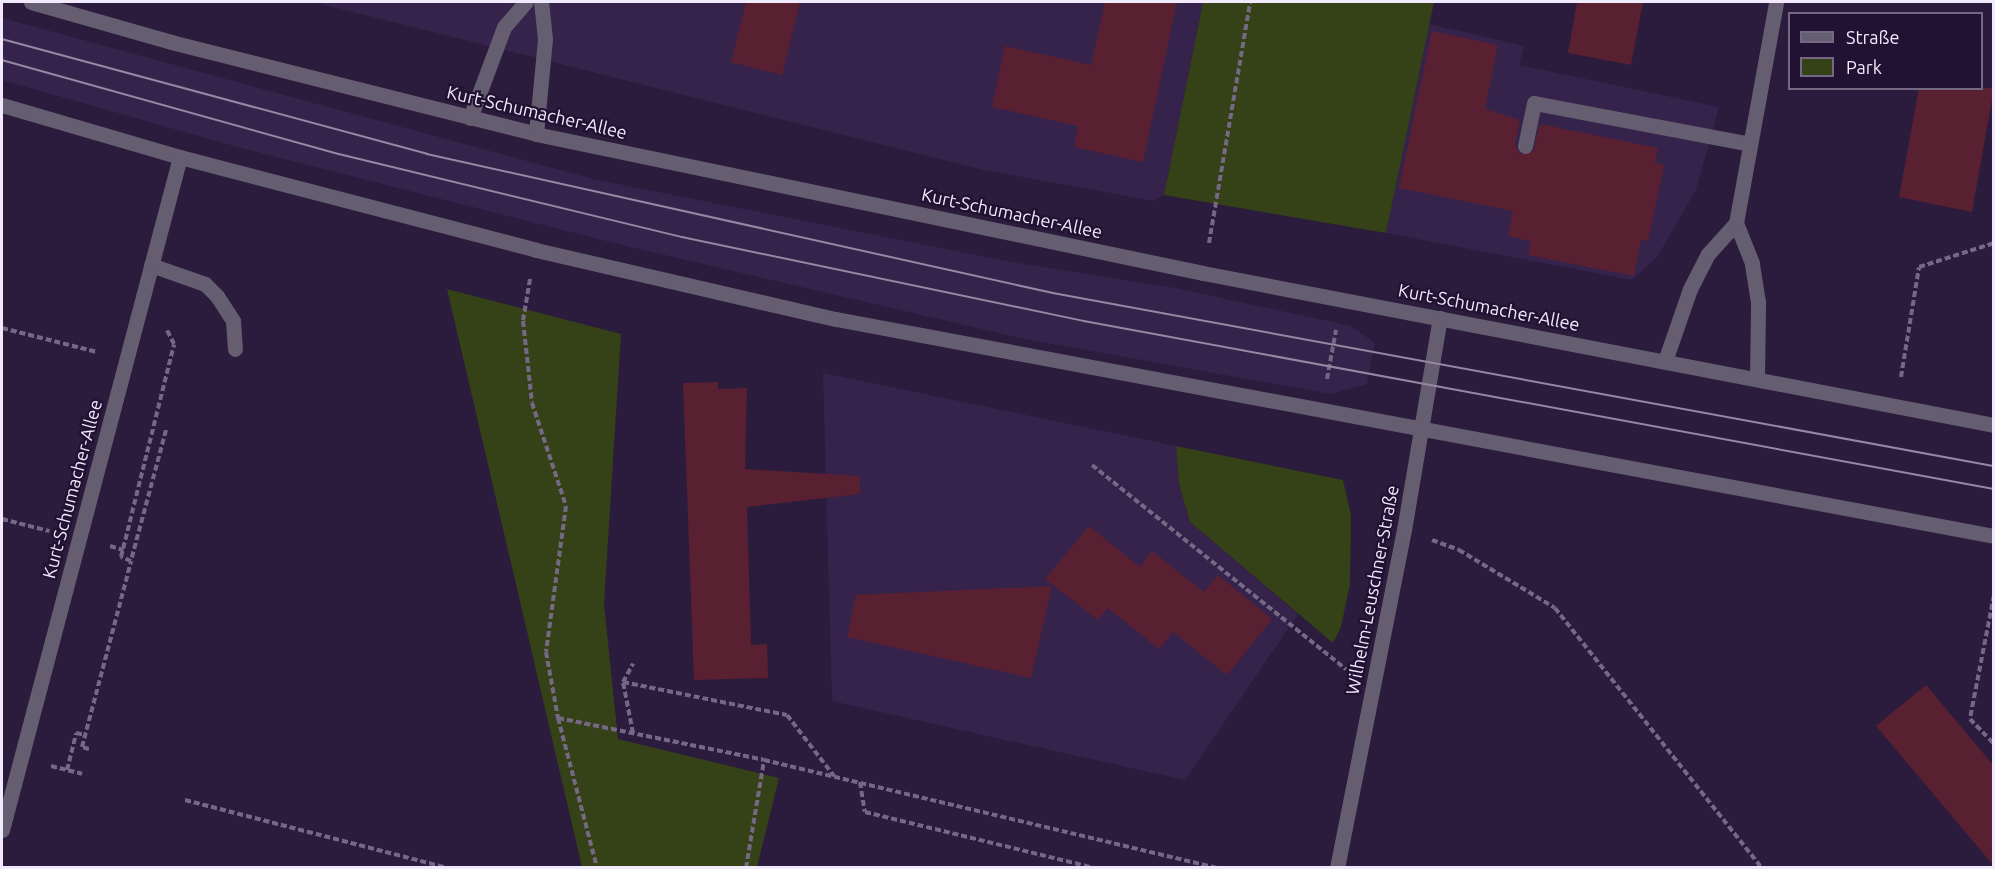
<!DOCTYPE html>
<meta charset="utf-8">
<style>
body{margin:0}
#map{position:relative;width:1995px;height:869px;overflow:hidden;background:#2b1b3d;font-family:Ubuntu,sans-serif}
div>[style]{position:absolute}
.built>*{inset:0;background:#36234b}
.green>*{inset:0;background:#354117}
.building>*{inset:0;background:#592032}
.path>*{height:4px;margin-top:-2px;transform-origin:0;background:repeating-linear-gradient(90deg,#756884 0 6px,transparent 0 9px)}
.minor>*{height:15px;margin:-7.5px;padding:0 7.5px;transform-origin:7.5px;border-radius:7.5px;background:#655e70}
.tram>*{height:1.5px;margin:-0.75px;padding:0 0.75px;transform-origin:0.75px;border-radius:0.75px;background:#9488a2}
span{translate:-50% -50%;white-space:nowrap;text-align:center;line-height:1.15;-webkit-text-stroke:4.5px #211233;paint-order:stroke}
.street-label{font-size:18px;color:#f1e9fc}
.frame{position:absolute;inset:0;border:3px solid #f1e9fc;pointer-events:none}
.legend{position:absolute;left:1788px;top:12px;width:195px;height:78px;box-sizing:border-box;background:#211233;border:2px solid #746883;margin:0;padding:8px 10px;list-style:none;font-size:18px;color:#f1e9fc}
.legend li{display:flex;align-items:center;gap:12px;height:30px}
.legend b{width:30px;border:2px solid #746883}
</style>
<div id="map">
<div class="built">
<i style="clip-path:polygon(313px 2px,1203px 2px,1164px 195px,1154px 201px,984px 170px)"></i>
<i style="clip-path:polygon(2px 18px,593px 179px,1011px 262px,1175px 288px,1351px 326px,1375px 343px,1367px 384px,1331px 394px,1020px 338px,622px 245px,241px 148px,2px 80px)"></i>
<i style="clip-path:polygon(1429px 24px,1524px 46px,1519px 65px,1719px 107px,1696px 190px,1657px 257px,1632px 280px,1386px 233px)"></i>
<i style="clip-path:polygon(823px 373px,1176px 446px,1179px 484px,1190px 522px,1298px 614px,1185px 780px,832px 701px)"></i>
</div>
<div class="green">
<i style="clip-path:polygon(1203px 2px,1434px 2px,1386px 233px,1164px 195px)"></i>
<i style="clip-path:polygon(447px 289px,621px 334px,604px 604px,618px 739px,779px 778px,757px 867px,582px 867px)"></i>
<i style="clip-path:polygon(1176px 446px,1343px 480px,1351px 515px,1350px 584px,1341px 627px,1333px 643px,1190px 522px,1179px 484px)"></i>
</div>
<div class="building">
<i style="clip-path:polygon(746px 2px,800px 2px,782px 75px,731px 62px)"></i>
<i style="clip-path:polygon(1105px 2px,1177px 2px,1143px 162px,1074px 147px,1078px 126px,992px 107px,1005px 46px,1091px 65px)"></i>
<i style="clip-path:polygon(1577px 2px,1643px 2px,1631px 65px,1568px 53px)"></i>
<i style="clip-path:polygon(1432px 31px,1498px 45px,1485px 109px,1520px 120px,1515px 145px,1519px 154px,1533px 152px,1540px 124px,1658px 148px,1655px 163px,1664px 165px,1648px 241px,1641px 240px,1634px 276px,1528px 255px,1531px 241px,1508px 236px,1513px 211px,1399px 188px)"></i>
<i style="clip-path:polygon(1919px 88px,1994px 88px,1972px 212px,1899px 197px)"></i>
<i style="clip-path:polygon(718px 382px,718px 389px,747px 388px,745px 469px,860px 476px,860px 494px,747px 507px,751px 645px,767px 644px,768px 678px,694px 680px,683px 383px)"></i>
<i style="clip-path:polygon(1089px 526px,1140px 567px,1152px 551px,1204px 592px,1218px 575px,1272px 619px,1227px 675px,1173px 632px,1159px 649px,1108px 608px,1098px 620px,1045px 579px)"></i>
<i style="clip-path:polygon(1052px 586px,1031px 678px,847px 637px,856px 595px)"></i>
<i style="clip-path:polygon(1926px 685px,1994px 766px,1994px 866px,1876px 726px)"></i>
</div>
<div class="path">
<i style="left:1209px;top:243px;width:244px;rotate:-80.3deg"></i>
<i style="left:530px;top:279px;width:43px;rotate:99.5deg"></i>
<i style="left:523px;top:321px;width:82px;rotate:83.7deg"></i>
<i style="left:532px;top:403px;width:108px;rotate:71.7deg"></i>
<i style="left:566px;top:506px;width:147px;rotate:97.8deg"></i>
<i style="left:546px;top:652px;width:67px;rotate:79.7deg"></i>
<i style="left:558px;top:718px;width:155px;rotate:75.4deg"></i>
<i style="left:2px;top:328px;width:98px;rotate:14.2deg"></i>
<i style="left:1901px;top:377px;width:111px;rotate:-80.7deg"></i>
<i style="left:1919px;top:267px;width:79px;rotate:-17.7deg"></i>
<i style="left:1327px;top:379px;width:50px;rotate:-79.6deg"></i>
<i style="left:166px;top:430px;width:136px;rotate:105deg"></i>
<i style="left:131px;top:561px;width:11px;rotate:-158deg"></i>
<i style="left:121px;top:557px;width:219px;rotate:-76deg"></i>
<i style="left:174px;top:344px;width:16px;rotate:-117deg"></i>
<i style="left:1092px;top:465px;width:326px;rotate:38.8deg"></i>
<i style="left:2px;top:519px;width:49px;rotate:14.3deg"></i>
<i style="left:1432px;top:540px;width:29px;rotate:20deg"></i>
<i style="left:1459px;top:550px;width:112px;rotate:31.1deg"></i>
<i style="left:1555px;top:608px;width:332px;rotate:51.5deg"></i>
<i style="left:110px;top:546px;width:14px;rotate:17deg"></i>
<i style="left:1994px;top:595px;width:126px;rotate:101deg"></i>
<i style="left:1970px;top:719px;width:35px;rotate:46deg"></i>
<i style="left:623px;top:682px;width:167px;rotate:11.4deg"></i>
<i style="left:787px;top:715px;width:77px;rotate:52.4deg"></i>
<i style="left:558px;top:718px;width:210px;rotate:11.5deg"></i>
<i style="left:764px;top:760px;width:468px;rotate:13.4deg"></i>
<i style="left:633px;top:733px;width:52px;rotate:-101.1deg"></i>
<i style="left:623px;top:682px;width:21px;rotate:-61deg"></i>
<i style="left:89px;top:749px;width:7px;rotate:-164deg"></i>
<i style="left:82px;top:747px;width:192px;rotate:-75.2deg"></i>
<i style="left:51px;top:766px;width:32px;rotate:14deg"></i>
<i style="left:67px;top:770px;width:38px;rotate:-76deg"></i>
<i style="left:76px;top:733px;width:10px;rotate:11deg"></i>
<i style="left:860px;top:782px;width:30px;rotate:81deg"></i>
<i style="left:865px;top:812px;width:236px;rotate:13.7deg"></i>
<i style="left:185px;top:800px;width:271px;rotate:14.5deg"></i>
<i style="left:746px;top:868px;width:109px;rotate:-80.5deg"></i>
</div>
<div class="minor">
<i style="left:31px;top:2px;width:146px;rotate:15.9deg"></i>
<i style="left:171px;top:42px;width:376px;rotate:14.1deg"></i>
<i style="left:536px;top:134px;width:681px;rotate:11.77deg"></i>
<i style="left:1203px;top:273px;width:805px;rotate:10.88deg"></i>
<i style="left:2px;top:105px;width:185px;rotate:16.3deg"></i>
<i style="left:180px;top:157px;width:368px;rotate:14.6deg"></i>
<i style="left:536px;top:250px;width:308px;rotate:13deg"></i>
<i style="left:836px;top:319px;width:1178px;rotate:10.61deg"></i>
<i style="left:470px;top:118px;width:97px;rotate:-69.5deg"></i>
<i style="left:504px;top:27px;width:33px;rotate:-49deg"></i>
<i style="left:536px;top:134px;width:95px;rotate:-84.6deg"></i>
<i style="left:545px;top:39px;width:37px;rotate:-96deg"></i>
<i style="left:1525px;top:146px;width:44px;rotate:-78.2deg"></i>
<i style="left:1534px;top:103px;width:220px;rotate:10.7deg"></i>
<i style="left:151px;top:265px;width:57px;rotate:19.4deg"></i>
<i style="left:205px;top:284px;width:17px;rotate:45deg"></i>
<i style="left:217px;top:296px;width:30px;rotate:57deg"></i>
<i style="left:233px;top:321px;width:28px;rotate:86deg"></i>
<i style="left:1665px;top:361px;width:76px;rotate:-70.9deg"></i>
<i style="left:1690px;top:289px;width:39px;rotate:-63deg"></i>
<i style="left:1708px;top:254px;width:42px;rotate:-47.9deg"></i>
<i style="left:1757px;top:378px;width:76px;rotate:-89.2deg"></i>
<i style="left:1758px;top:302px;width:39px;rotate:-99deg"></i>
<i style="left:1752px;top:263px;width:43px;rotate:-111.8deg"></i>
<i style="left:1736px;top:223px;width:225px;rotate:-79.7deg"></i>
<i style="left:2px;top:830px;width:696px;rotate:-75.19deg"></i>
<i style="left:1337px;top:868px;width:345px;rotate:-78.8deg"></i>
<i style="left:1404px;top:530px;width:215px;rotate:-80.4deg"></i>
</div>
<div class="tram">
<i style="left:2px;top:39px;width:440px;rotate:15.1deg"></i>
<i style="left:427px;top:154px;width:641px;rotate:12.52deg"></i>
<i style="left:1053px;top:293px;width:957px;rotate:10.42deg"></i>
<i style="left:2px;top:60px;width:350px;rotate:15.6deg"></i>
<i style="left:339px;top:154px;width:353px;rotate:13.6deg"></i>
<i style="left:682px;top:237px;width:411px;rotate:11.8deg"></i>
<i style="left:1084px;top:321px;width:925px;rotate:10.46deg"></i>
</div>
<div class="street-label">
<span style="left:537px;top:112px;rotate:13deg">Kurt-Schumacher-Allee</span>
<span style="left:1012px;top:213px;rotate:12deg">Kurt-Schumacher-Allee</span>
<span style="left:1489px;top:307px;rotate:11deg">Kurt-Schumacher-Allee</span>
<span style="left:72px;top:489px;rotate:-75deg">Kurt-Schumacher-Allee</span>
<span style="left:1372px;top:590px;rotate:-79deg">Wilhelm-Leuschner-Straße</span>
</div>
<div class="frame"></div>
<ul class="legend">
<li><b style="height:8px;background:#655e70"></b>Straße</li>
<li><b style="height:16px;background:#354117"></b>Park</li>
</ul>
</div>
